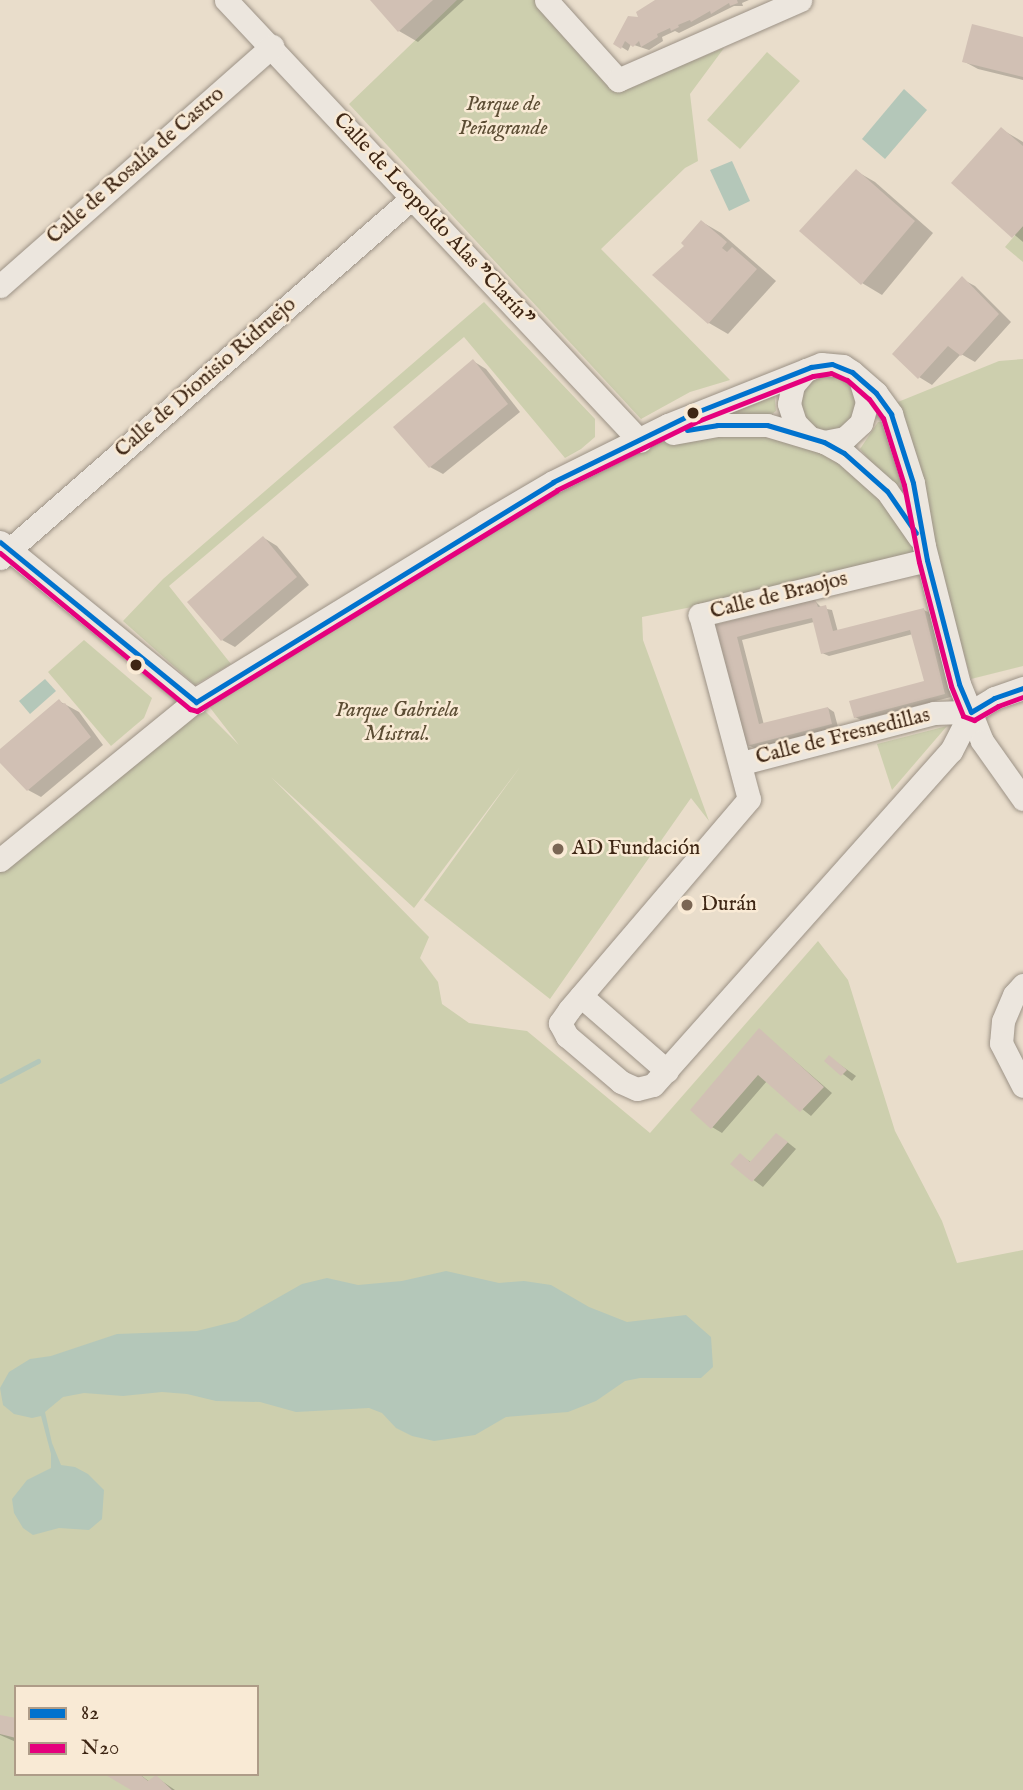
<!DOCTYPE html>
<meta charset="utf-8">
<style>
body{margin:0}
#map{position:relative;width:1023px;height:1790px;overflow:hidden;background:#e9ddcb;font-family:"IM FELL English",serif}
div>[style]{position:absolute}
.green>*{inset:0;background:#cdcfae}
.round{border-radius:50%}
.water>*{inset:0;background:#b4c7b9}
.shadow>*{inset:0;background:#0003}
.stream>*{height:5px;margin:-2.5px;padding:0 2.5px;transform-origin:2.5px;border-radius:2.5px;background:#b4c7b9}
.building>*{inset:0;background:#d1c0b4}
.roads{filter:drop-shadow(0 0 2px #9c9286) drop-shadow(0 0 2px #9c9286)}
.minor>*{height:23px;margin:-11.5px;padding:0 11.5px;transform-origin:11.5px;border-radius:11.5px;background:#ece6de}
.bus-1>*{height:5px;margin:-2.5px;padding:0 2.5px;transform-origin:2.5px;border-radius:2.5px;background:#0072ce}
.bus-2>*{height:5px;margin:-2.5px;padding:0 2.5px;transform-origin:2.5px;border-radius:2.5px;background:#e5007d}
.dots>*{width:19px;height:19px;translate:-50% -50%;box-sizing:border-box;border:4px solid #f9ead5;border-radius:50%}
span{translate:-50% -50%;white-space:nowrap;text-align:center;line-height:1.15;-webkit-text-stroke:5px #f9ead5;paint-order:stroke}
.park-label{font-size:21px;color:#5c4d34;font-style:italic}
.street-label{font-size:21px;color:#3e2614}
.poi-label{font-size:21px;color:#3e2614}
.left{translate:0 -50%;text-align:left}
.legend{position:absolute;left:14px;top:1685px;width:245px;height:91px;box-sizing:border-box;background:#f9ead5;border:2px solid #ae9c88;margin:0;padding:9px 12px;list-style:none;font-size:21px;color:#3e2614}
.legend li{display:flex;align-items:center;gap:14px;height:35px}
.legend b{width:35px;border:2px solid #ae9c88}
</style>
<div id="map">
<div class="green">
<i style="clip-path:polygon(457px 0,535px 0,620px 90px,724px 48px,690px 94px,698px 161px,685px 168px,601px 249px,730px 380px,690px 392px,641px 419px,349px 104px)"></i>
<i style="clip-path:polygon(767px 52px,800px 81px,740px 149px,707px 120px)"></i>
<i style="clip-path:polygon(1023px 226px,1023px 262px,1005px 247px)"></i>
<i style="clip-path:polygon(484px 302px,595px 419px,595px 437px,581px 449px,565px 458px,464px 337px,169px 586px,231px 664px,195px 685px,123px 621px,163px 579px)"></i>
<i style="clip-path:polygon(1023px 359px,1023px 666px,971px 679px,893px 404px,999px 361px)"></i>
<i class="round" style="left:799px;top:374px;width:58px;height:58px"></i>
<i style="clip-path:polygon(774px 391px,776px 411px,769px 416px,730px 416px,723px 410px)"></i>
<i style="clip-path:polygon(878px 422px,884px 422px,903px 475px,897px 487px,886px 480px,860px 449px)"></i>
<i style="clip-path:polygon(evenodd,737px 431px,830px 451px,865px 482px,927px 560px,642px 617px,643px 640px,709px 821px,691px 798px,550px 999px,424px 900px,520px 767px,414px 908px,271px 777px,429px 937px,420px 958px,438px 982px,442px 1004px,469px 1023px,527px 1031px,650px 1133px,818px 941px,848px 980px,895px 1131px,942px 1221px,957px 1263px,1023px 1250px,1023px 1790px,0 1790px,0 866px,196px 702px,239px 745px,201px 696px,640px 441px,737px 431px,16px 1687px,257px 1687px,257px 1774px,16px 1774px,16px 1687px)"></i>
<i style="clip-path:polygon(84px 640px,152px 698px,144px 718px,111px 746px,48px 672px)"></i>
<i style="clip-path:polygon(947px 726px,892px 790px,877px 744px)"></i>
</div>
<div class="water">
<i style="clip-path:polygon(904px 89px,927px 110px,885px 159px,862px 139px)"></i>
<i style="clip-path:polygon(732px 161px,750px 201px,729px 211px,710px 170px)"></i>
<i style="clip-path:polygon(45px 679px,56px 691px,30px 714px,19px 701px)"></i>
<i style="clip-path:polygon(446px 1271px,499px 1283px,524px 1281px,551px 1285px,589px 1307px,627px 1322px,686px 1315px,711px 1337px,713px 1367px,701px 1378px,640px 1378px,625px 1381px,596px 1401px,568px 1412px,506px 1417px,475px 1435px,434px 1441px,412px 1436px,396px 1428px,382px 1413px,369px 1408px,296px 1412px,260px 1402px,216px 1401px,187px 1394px,162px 1392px,123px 1396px,84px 1393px,63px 1397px,45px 1412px,52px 1443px,61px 1465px,75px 1467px,88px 1474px,104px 1490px,102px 1519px,89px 1530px,59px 1528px,33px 1535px,23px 1528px,14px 1513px,12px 1499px,27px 1480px,51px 1468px,51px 1454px,41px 1416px,32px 1418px,14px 1414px,3px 1405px,0 1388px,9px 1372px,30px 1359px,51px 1356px,117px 1334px,197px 1331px,237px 1321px,302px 1284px,327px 1278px,358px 1285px,402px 1281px)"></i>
</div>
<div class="shadow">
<i style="clip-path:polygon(373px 0,464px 0,418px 42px,399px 31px)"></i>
<i style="clip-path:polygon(662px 0,749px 0,742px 3px,743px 6px,734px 6px,679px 33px,675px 31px,662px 37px,663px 41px,649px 50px,631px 44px,628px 51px,615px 43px)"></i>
<i style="clip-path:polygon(1023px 39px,1023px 80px,978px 69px,965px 62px)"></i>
<i style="clip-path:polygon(1001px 129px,1023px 142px,1023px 242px,953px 183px)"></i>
<i style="clip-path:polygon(856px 171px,875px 182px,933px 233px,882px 295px,862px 283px)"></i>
<i style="clip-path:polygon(702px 222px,721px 233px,776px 281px,728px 334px,709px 323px,687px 246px)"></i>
<i style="clip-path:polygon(962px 279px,975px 286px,1011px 322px,975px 362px,961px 354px,932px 385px,919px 377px)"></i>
<i style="clip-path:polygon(473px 361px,486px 369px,520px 412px,443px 474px,430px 467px)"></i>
<i style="clip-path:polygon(264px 538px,277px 546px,309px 585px,235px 647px,222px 640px)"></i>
<i style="clip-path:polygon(815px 601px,822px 608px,832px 610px,838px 632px,924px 610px,930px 613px,951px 697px,861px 720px,855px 717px,926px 683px,913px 634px,829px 656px,822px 653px,814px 622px,742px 640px,764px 725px,828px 708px,834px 712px,838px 727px,754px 748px,748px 745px,717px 626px)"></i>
<i style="clip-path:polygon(59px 701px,79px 712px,103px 745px,41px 797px,28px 790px,0 757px,0 751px)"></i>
<i style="clip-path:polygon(759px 1030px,832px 1093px,811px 1116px,767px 1081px,722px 1133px,712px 1127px)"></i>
<i style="clip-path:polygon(829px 1057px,856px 1076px,852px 1081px,826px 1061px)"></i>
<i style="clip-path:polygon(786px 1141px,796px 1149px,763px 1187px,732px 1164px,740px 1155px,752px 1163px)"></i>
<i style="clip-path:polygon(0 1717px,16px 1720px,16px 1742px,0 1735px)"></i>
<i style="clip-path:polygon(139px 1774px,150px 1782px,156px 1777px,175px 1790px,133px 1790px)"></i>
</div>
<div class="stream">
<i style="left:0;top:1081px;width:43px;rotate:-27.8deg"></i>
</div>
<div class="building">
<i style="clip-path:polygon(370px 0,433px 0,398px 32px)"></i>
<i style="clip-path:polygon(655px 0,737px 0,738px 3px,730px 6px,729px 3px,711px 14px,710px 11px,691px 22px,690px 20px,678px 25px,679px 27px,671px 31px,670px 28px,657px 34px,658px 37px,641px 47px,639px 41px,633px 47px,625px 41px,621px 49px,613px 44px,628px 16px,638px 17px,636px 12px)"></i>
<i style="clip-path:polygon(972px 24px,1023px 37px,1023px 77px,962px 62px)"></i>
<i style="clip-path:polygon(1001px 127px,1023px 146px,1023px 226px,1012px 238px,951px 183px)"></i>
<i style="clip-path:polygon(856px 169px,915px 221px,861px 285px,799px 231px)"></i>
<i style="clip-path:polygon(701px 220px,727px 242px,722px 248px,727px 252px,732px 247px,757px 269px,708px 324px,652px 275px,684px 246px,681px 243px)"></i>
<i style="clip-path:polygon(962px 276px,999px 314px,961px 356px,948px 346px,918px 379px,892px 354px)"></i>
<i style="clip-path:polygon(473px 359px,508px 404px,429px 468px,393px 427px)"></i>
<i style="clip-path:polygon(263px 536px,297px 577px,221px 641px,187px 602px)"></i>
<i style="clip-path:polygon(815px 599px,818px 607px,826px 605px,833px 631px,924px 608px,945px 694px,854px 718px,849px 701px,924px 681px,910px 630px,821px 654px,812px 618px,769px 628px,737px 637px,759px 724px,828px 707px,832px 724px,746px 746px,714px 625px)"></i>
<i style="clip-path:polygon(59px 699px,63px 704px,65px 703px,91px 737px,27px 791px,0 763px,0 749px)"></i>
<i style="clip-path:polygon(759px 1028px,824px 1087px,800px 1112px,758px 1075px,711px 1129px,690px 1110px)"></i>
<i style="clip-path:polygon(829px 1055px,847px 1070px,841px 1076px,824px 1061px)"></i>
<i style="clip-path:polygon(776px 1133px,788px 1142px,752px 1182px,730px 1164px,740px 1153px,750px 1162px)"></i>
<i style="clip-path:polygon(0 1715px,16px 1718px,16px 1738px,0 1734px)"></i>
<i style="clip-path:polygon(104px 1774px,139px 1774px,148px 1781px,156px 1775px,172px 1790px,131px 1790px)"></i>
</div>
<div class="roads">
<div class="minor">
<i style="left:226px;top:0;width:605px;rotate:46.81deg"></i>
<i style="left:546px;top:0;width:108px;rotate:48deg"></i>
<i style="left:618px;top:80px;width:199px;rotate:-23.7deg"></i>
<i style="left:0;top:286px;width:363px;rotate:-41.4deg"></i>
<i style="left:806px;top:370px;width:20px;rotate:131deg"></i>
<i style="left:793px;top:385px;width:19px;rotate:102deg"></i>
<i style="left:789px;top:404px;width:20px;rotate:72deg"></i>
<i style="left:795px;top:423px;width:20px;rotate:45deg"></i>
<i style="left:673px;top:433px;width:45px;rotate:-10.3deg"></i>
<i style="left:717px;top:425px;width:50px"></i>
<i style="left:767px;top:425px;width:59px;rotate:16.6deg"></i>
<i style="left:824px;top:442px;width:23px;rotate:29deg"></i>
<i style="left:844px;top:453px;width:57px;rotate:41.5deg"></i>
<i style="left:887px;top:491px;width:56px;rotate:55.2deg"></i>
<i style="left:824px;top:442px;width:21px;rotate:-11deg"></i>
<i style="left:845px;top:438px;width:22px;rotate:-43deg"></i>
<i style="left:861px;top:423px;width:22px;rotate:-74deg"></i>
<i style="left:867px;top:402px;width:21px;rotate:-107deg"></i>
<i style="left:0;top:542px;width:253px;rotate:39.2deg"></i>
<i style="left:0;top:558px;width:547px;rotate:-41.15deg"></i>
<i style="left:927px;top:560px;width:234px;rotate:166.4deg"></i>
<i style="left:700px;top:615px;width:190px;rotate:75.1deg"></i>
<i style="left:749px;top:799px;width:277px;rotate:130.5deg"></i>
<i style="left:569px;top:1010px;width:16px;rotate:125deg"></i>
<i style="left:560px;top:1023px;width:15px;rotate:62deg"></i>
<i style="left:567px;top:1036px;width:71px;rotate:40.4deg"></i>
<i style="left:621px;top:1082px;width:17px;rotate:24deg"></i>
<i style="left:637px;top:1089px;width:16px;rotate:-14deg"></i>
<i style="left:653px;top:1085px;width:448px;rotate:-48.3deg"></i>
<i style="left:951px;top:751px;width:44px;rotate:-62.9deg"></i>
<i style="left:742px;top:763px;width:198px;rotate:-14.6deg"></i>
<i style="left:934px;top:713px;width:37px;rotate:-2deg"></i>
<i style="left:971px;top:712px;width:27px;rotate:-31deg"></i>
<i style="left:994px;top:698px;width:31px;rotate:-19deg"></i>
<i style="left:0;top:860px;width:259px;rotate:-39.2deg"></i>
<i style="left:201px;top:696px;width:333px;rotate:-31.5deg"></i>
<i style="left:485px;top:522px;width:79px;rotate:-30.5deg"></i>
<i style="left:553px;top:482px;width:128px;rotate:-26.4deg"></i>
<i style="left:668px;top:425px;width:165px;rotate:-21.7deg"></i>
<i style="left:821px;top:364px;width:22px;rotate:5deg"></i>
<i style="left:843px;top:366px;width:11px;rotate:34deg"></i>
<i style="left:852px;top:372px;width:32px;rotate:41deg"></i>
<i style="left:876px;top:393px;width:26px;rotate:54deg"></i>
<i style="left:891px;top:414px;width:72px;rotate:72.3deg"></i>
<i style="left:913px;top:483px;width:64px;rotate:80.1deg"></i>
<i style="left:924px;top:546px;width:142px;rotate:75.8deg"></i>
<i style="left:959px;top:684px;width:61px;rotate:68deg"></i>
<i style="left:982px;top:741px;width:71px;rotate:54.7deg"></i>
<i style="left:1023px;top:985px;width:13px;rotate:132deg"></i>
<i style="left:1014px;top:995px;width:28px;rotate:113deg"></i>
<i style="left:1003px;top:1021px;width:22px;rotate:95deg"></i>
<i style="left:1001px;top:1043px;width:48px;rotate:62.9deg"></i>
<i style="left:581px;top:996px;width:114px;rotate:41.1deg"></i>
</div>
</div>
<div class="bus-1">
<i style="left:687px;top:430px;width:30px;rotate:-9deg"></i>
<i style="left:717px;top:425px;width:50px"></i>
<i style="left:767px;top:425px;width:59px;rotate:16.6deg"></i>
<i style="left:824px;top:442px;width:23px;rotate:29deg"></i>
<i style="left:844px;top:453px;width:57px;rotate:41.5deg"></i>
<i style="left:887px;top:491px;width:51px;rotate:55.4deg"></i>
<i style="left:0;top:542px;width:253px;rotate:39.2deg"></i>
<i style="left:196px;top:702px;width:419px;rotate:-31.6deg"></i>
<i style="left:553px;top:482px;width:157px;rotate:-26.1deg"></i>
<i style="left:694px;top:413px;width:126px;rotate:-21.5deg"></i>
<i style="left:811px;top:367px;width:21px;rotate:-8deg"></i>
<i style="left:832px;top:364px;width:22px;rotate:22deg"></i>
<i style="left:852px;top:372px;width:32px;rotate:41deg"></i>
<i style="left:876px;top:393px;width:26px;rotate:54deg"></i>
<i style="left:891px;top:414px;width:72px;rotate:72.3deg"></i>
<i style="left:913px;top:483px;width:78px;rotate:79.7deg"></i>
<i style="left:927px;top:560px;width:128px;rotate:75.5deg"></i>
<i style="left:959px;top:684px;width:30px;rotate:67deg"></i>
<i style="left:971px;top:712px;width:27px;rotate:-31deg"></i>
<i style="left:994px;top:698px;width:31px;rotate:-19deg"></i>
</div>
<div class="bus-2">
<i style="left:0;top:553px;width:246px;rotate:39.4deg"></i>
<i style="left:190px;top:709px;width:7px;rotate:16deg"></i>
<i style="left:197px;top:711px;width:422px;rotate:-31.5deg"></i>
<i style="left:557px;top:490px;width:157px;rotate:-26.1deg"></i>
<i style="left:698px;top:421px;width:123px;rotate:-21.4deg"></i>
<i style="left:813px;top:376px;width:18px;rotate:-9deg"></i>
<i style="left:831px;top:373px;width:17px;rotate:24deg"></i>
<i style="left:847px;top:380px;width:29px;rotate:41deg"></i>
<i style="left:869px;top:399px;width:24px;rotate:54deg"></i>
<i style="left:883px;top:418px;width:70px;rotate:72.6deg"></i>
<i style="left:904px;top:485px;width:78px;rotate:79deg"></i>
<i style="left:919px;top:562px;width:128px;rotate:75.5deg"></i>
<i style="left:951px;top:686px;width:32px;rotate:68deg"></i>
<i style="left:963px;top:716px;width:12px;rotate:20deg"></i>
<i style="left:974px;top:720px;width:28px;rotate:-30deg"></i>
<i style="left:998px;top:706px;width:27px;rotate:-20deg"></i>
</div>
<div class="dots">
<i style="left:693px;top:413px;background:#3e2614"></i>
<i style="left:136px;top:665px;background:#3e2614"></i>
<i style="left:558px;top:849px;background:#7a6654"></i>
<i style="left:687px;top:905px;background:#7a6654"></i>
</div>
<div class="park-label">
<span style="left:503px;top:117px">Parque de<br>Peñagrande</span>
<span style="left:397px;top:723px">Parque Gabriela<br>Mistral.</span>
</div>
<div class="street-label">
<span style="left:136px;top:166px;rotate:-41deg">Calle de Rosalía de Castro</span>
<span style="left:433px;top:220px;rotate:47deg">Calle de Leopoldo Alas "Clarín"</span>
<span style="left:206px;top:378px;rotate:-41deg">Calle de Dionisio Ridruejo</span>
<span style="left:779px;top:596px;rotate:-14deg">Calle de Braojos</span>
<span style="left:843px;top:737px;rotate:-14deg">Calle de Fresnedillas</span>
</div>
<div class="poi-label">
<span class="left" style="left:572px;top:849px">AD Fundación</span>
<span class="left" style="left:701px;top:905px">Durán</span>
</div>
<ul class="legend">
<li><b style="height:9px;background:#0072ce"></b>82</li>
<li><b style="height:9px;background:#e5007d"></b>N20</li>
</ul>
</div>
